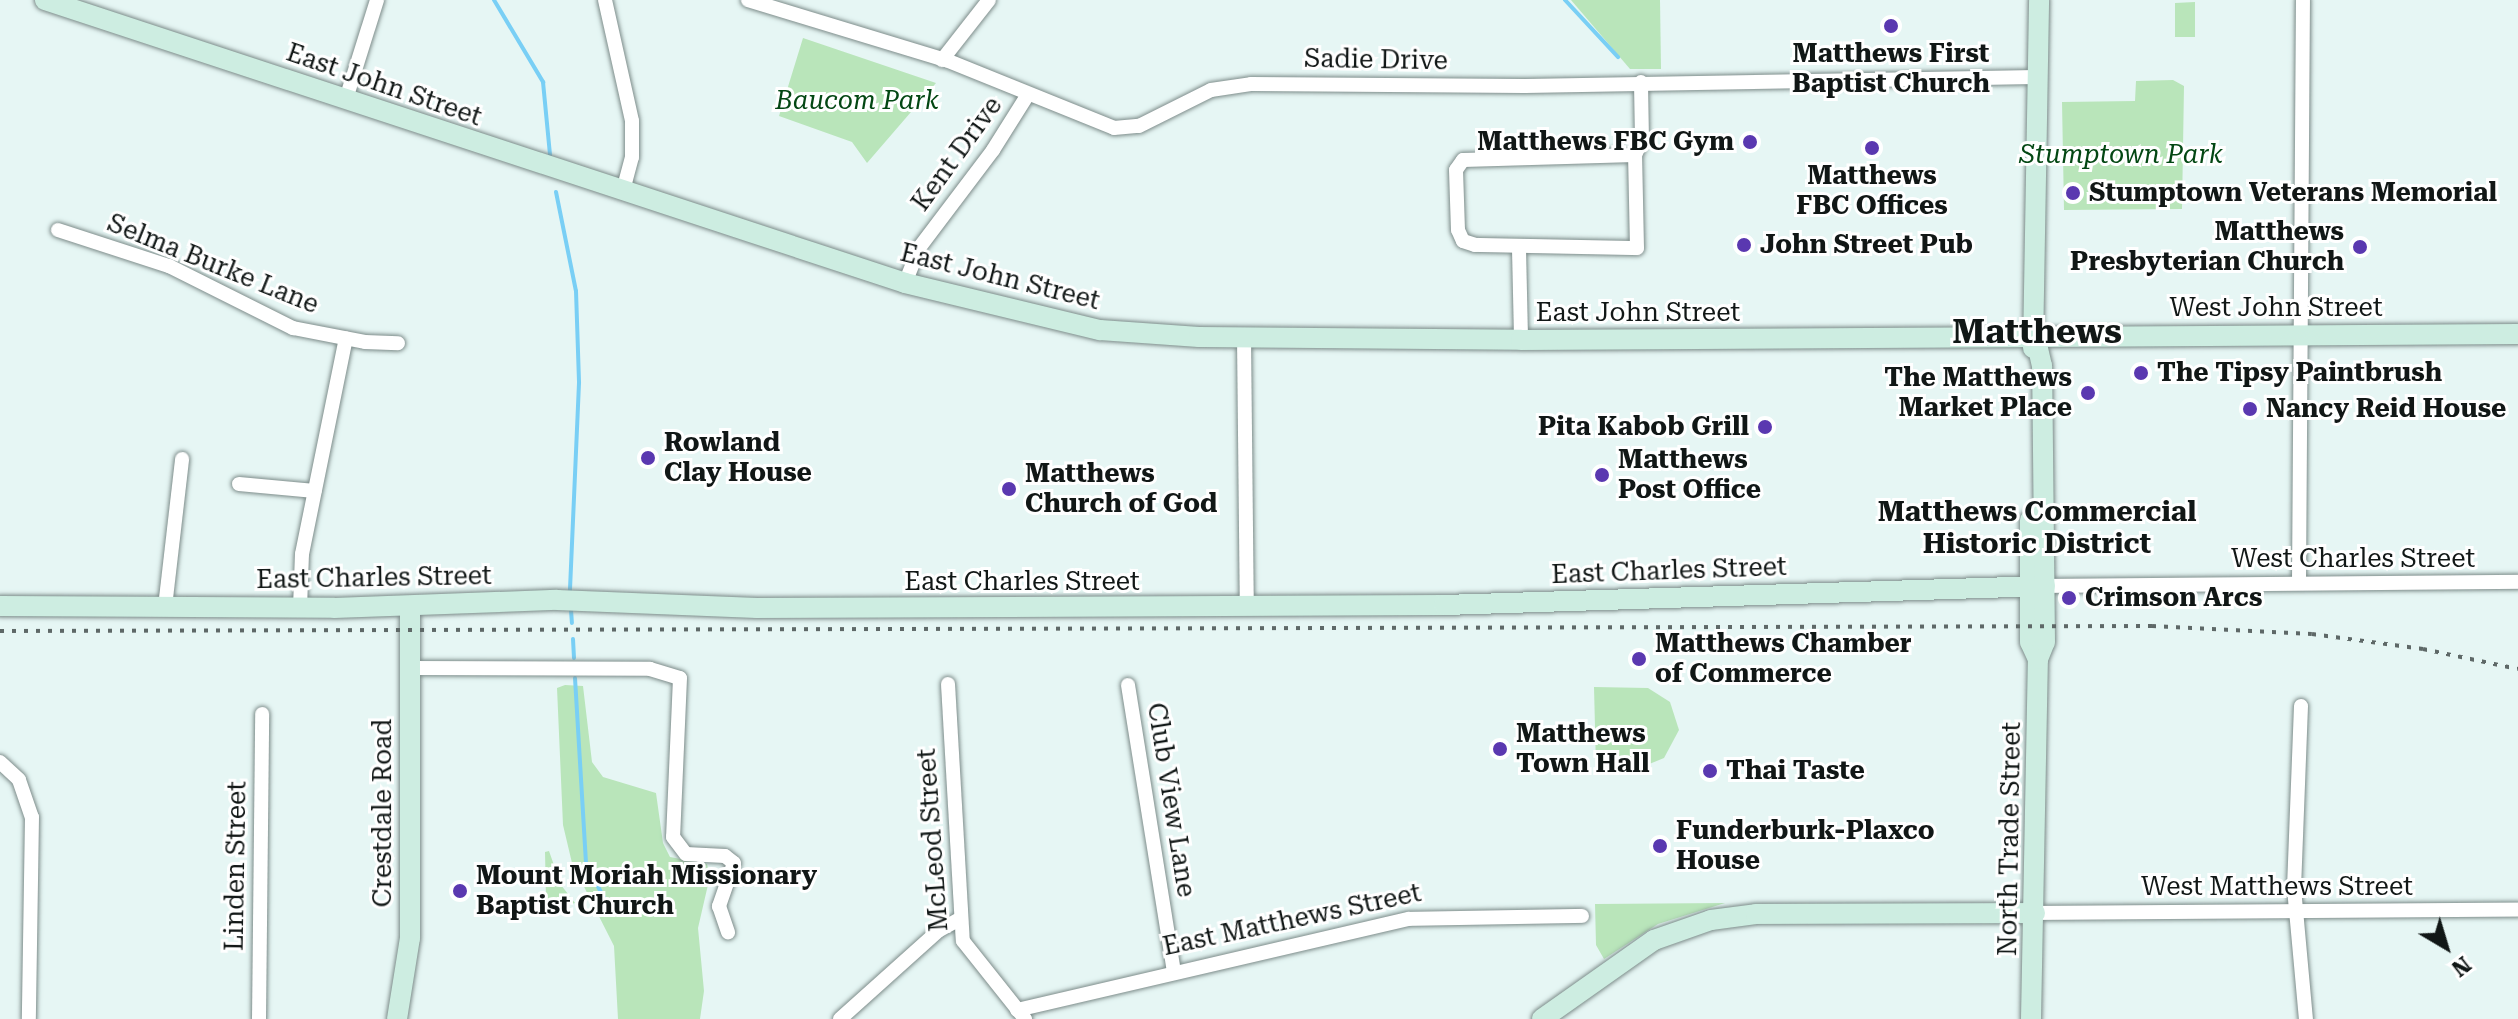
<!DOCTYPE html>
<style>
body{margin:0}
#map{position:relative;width:2518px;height:1019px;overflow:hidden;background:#e6f6f4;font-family:"Roboto Serif",serif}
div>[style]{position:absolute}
.green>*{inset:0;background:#b9e5ba}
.stream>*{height:4px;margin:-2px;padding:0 2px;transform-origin:2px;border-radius:2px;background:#79cff5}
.roads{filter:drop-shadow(0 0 2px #7d8c8a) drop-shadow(0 0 2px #7d8c8a)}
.street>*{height:14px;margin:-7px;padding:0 7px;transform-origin:7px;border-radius:7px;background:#fff}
.secondary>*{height:20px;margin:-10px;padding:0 10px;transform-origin:10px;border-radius:10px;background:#cdede1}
.rail>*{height:4px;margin-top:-2px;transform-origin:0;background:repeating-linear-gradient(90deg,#5e6867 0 4px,transparent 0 12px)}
.dots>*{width:22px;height:22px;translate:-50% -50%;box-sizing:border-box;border:4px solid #fff;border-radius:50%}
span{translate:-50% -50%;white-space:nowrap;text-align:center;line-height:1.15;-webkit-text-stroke:6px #fff;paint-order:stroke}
.poi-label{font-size:26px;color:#111716;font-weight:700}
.right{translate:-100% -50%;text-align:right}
.left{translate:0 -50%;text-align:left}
.street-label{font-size:26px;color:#111716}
.park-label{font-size:26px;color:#034713;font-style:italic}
.neighbourhood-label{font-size:28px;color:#111716;font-weight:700}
.district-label{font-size:34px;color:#111716;font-weight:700}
.north{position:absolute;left:2406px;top:907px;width:80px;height:80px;-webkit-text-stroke:6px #fff;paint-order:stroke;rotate:142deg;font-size:22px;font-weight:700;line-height:32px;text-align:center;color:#111716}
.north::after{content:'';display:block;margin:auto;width:28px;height:36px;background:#111716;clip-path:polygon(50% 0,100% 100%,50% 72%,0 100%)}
</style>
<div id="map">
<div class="green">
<i style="clip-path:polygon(1571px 0,1660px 0,1661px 69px,1630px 69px)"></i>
<i style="clip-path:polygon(2195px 2px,2195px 37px,2175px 37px,2175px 3px)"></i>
<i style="clip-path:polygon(803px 38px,936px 83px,867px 163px,852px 142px,779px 116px)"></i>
<i style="clip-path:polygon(2173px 80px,2184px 86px,2182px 209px,2064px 210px,2062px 102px,2135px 101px,2136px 81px)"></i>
<i style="clip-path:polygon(565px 685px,583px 686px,592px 762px,603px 777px,656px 793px,663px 843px,670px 857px,707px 864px,710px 876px,698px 928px,704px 991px,700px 1019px,618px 1019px,614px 946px,572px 863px,563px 825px,557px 688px)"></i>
<i style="clip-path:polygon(1594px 687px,1648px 688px,1670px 702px,1679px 730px,1664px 758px,1642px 767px,1596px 767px)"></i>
<i style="clip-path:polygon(549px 851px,561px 885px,575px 903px,561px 907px,546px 899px,545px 852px)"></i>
<i style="clip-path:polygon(1725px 903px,1658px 924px,1604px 959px,1596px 945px,1595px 904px)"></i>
</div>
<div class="stream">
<i style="left:494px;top:0;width:96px;rotate:59.1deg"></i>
<i style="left:543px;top:82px;width:73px;rotate:84.5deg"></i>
<i style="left:1565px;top:0;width:78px;rotate:47.1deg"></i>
<i style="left:556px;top:192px;width:101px;rotate:78.6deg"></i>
<i style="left:576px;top:291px;width:92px;rotate:88.1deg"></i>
<i style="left:579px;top:383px;width:208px;rotate:92.5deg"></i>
<i style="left:571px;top:610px;width:13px;rotate:86deg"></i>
<i style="left:573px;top:639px;width:19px;rotate:87deg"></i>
<i style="left:575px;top:678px;width:186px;rotate:86.6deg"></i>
<i style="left:586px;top:864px;width:53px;rotate:62deg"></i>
</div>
<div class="roads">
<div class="street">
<i style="left:605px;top:0;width:124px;rotate:77.4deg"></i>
<i style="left:632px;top:121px;width:36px;rotate:90deg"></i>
<i style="left:632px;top:157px;width:35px;rotate:105deg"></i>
<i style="left:748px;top:0;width:207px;rotate:16.9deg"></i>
<i style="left:946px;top:60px;width:181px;rotate:22deg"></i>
<i style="left:1114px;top:128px;width:25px;rotate:-5deg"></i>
<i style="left:1139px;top:126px;width:80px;rotate:-26.6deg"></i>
<i style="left:1211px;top:90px;width:40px;rotate:-8.5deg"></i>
<i style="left:1251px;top:84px;width:274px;rotate:0.4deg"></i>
<i style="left:1525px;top:86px;width:511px;rotate:-1.01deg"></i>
<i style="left:942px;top:60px;width:76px;rotate:-51.9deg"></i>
<i style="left:346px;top:99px;width:104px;rotate:-72.6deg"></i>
<i style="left:1635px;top:155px;width:172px;rotate:178.3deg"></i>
<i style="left:1463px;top:160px;width:12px;rotate:125deg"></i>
<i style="left:1456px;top:170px;width:60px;rotate:88.1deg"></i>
<i style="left:1458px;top:230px;width:12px;rotate:66deg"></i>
<i style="left:1463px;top:241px;width:13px;rotate:18deg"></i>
<i style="left:1475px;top:245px;width:162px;rotate:1.1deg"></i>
<i style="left:1637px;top:248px;width:93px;rotate:-91.2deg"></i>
<i style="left:1635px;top:155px;width:17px;rotate:-65deg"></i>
<i style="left:1642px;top:140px;width:58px;rotate:-91deg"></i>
<i style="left:58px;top:230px;width:117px;rotate:18deg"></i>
<i style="left:169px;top:266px;width:139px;rotate:26.6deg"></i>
<i style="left:293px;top:328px;width:73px;rotate:11deg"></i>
<i style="left:365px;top:342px;width:33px;rotate:2deg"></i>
<i style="left:1519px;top:249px;width:91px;rotate:88.7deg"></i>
<i style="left:905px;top:283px;width:38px;rotate:-68deg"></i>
<i style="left:919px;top:248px;width:123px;rotate:-52.9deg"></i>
<i style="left:993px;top:150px;width:64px;rotate:-57.8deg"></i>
<i style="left:1244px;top:337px;width:269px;rotate:89.4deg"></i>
<i style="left:239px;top:484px;width:76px;rotate:5.3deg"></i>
<i style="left:2299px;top:582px;width:582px;rotate:-89.61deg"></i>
<i style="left:2045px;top:586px;width:473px;rotate:-0.5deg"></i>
<i style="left:165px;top:607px;width:149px;rotate:-83.4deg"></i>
<i style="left:300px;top:608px;width:54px;rotate:-87.9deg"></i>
<i style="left:302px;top:554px;width:220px;rotate:-78.5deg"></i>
<i style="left:410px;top:668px;width:240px;rotate:0.2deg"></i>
<i style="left:650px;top:669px;width:31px;rotate:17deg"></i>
<i style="left:680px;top:678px;width:159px;rotate:92.5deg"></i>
<i style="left:673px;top:837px;width:21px;rotate:53deg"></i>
<i style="left:686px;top:854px;width:39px;rotate:3deg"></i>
<i style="left:725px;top:856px;width:11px;rotate:38deg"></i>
<i style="left:734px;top:863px;width:46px;rotate:109.2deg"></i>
<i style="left:719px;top:906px;width:28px;rotate:71deg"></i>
<i style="left:948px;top:684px;width:257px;rotate:86.7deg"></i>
<i style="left:963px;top:941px;width:100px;rotate:51.5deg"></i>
<i style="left:1128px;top:685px;width:290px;rotate:80.9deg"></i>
<i style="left:2301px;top:706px;width:182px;rotate:92.2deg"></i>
<i style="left:2294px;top:888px;width:132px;rotate:84.8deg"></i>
<i style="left:0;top:762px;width:26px;rotate:43deg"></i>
<i style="left:19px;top:780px;width:39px;rotate:71deg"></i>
<i style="left:32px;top:817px;width:202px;rotate:90.9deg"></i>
<i style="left:2035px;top:913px;width:483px;rotate:-0.4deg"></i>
<i style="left:1017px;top:1010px;width:402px;rotate:-13.1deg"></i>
<i style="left:1409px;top:919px;width:173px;rotate:-1deg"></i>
<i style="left:259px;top:1019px;width:305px;rotate:-89.4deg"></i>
<i style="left:840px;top:1019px;width:132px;rotate:-41.9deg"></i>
<i style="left:938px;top:931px;width:25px;rotate:-29deg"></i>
</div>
<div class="secondary">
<i style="left:45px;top:0;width:905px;rotate:18.21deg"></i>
<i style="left:905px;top:283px;width:201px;rotate:13.6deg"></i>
<i style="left:1100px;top:330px;width:99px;rotate:4deg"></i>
<i style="left:1199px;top:337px;width:322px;rotate:0.5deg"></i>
<i style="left:1521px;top:340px;width:997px;rotate:-0.34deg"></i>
<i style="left:2033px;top:348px;width:348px;rotate:-89deg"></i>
<i style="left:2030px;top:520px;width:122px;rotate:90deg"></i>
<i style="left:2030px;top:642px;width:19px;rotate:65deg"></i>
<i style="left:0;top:606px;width:334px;rotate:0.3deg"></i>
<i style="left:334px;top:608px;width:223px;rotate:-2.1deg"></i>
<i style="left:557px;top:600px;width:200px;rotate:2.3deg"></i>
<i style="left:757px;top:608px;width:687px;rotate:-0.25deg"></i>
<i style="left:1444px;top:605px;width:601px;rotate:-1.81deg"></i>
<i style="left:397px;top:1019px;width:82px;rotate:-80.9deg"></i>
<i style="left:410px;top:938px;width:331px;rotate:-90deg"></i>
<i style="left:1542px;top:1019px;width:137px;rotate:-35.2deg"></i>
<i style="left:1654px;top:940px;width:60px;rotate:-19.3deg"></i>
<i style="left:1711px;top:920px;width:45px;rotate:-7.6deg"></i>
<i style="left:1756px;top:914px;width:279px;rotate:-0.2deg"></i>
<i style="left:2031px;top:1019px;width:360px;rotate:-88.9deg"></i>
<i style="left:2038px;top:659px;width:18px;rotate:-68deg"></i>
<i style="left:2045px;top:642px;width:276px;rotate:-90.6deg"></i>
<i style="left:2042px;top:366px;width:32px;rotate:-103deg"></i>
</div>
</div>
<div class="rail">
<i style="left:0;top:631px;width:2152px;rotate:-0.13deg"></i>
<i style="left:2152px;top:626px;width:160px;rotate:2.9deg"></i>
<i style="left:2312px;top:634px;width:112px;rotate:7.7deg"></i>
<i style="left:2423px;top:649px;width:97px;rotate:11.9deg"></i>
</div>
<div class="dots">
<i style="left:1891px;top:26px;background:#5a38b0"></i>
<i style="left:1750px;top:142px;background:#5a38b0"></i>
<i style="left:1872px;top:148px;background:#5a38b0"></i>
<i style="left:2073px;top:193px;background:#5a38b0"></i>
<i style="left:1744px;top:245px;background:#5a38b0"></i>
<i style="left:2360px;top:247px;background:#5a38b0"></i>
<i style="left:2141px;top:373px;background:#5a38b0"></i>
<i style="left:2088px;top:393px;background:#5a38b0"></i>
<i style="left:2250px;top:409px;background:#5a38b0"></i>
<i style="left:1765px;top:427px;background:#5a38b0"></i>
<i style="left:648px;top:458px;background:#5a38b0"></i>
<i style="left:1602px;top:475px;background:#5a38b0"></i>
<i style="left:1009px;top:489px;background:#5a38b0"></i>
<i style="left:2069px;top:598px;background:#5a38b0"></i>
<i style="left:1639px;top:659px;background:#5a38b0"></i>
<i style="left:1500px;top:749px;background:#5a38b0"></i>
<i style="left:1710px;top:771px;background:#5a38b0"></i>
<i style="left:1660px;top:846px;background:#5a38b0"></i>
<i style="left:460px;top:891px;background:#5a38b0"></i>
</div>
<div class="poi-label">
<span style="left:1891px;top:69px">Matthews First<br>Baptist Church</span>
<span class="right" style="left:1734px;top:142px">Matthews FBC Gym</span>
<span style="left:1872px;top:191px">Matthews<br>FBC Offices</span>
<span class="left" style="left:2089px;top:193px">Stumptown Veterans Memorial</span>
<span class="right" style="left:2344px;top:247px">Matthews<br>Presbyterian Church</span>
<span class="left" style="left:1760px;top:245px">John Street Pub</span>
<span class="left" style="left:2157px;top:373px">The Tipsy Paintbrush</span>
<span class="right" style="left:2072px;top:393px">The Matthews<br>Market Place</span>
<span class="left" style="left:2266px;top:409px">Nancy Reid House</span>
<span class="right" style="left:1749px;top:427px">Pita Kabob Grill</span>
<span class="left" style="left:664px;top:458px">Rowland<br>Clay House</span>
<span class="left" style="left:1618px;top:475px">Matthews<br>Post Office</span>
<span class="left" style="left:1025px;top:489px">Matthews<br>Church of God</span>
<span class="left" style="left:2085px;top:598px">Crimson Arcs</span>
<span class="left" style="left:1655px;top:659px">Matthews Chamber<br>of Commerce</span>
<span class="left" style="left:1516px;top:749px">Matthews<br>Town Hall</span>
<span class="left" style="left:1726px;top:771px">Thai Taste</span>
<span class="left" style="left:1676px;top:846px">Funderburk-Plaxco<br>House</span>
<span class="left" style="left:476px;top:891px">Mount Moriah Missionary<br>Baptist Church</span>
</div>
<div class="street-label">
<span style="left:1376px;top:60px;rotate:1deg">Sadie Drive</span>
<span style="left:384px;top:85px;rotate:19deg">East John Street</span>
<span style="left:957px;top:154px;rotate:-54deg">Kent Drive</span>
<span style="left:213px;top:264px;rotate:22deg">Selma Burke Lane</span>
<span style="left:1000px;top:277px;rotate:14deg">East John Street</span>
<span style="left:2276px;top:308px">West John Street</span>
<span style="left:1638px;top:313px">East John Street</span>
<span style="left:2353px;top:559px">West Charles Street</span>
<span style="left:1669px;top:571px;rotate:-2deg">East Charles Street</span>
<span style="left:374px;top:578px;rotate:-1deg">East Charles Street</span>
<span style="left:1022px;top:582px">East Charles Street</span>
<span style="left:1171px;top:800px;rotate:81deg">Club View Lane</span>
<span style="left:383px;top:813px;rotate:-90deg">Crestdale Road</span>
<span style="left:2010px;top:839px;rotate:-89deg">North Trade Street</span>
<span style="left:933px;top:840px;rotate:-94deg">McLeod Street</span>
<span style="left:236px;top:866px;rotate:-89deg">Linden Street</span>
<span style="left:2277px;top:887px">West Matthews Street</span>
<span style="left:1292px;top:920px;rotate:-12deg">East Matthews Street</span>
</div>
<div class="park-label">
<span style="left:857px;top:101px">Baucom Park</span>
<span style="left:2121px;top:155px">Stumptown Park</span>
</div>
<div class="neighbourhood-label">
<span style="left:2037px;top:528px">Matthews Commercial<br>Historic District</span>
</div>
<div class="district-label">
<span style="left:2037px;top:332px">Matthews</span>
</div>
<div class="north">N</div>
</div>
